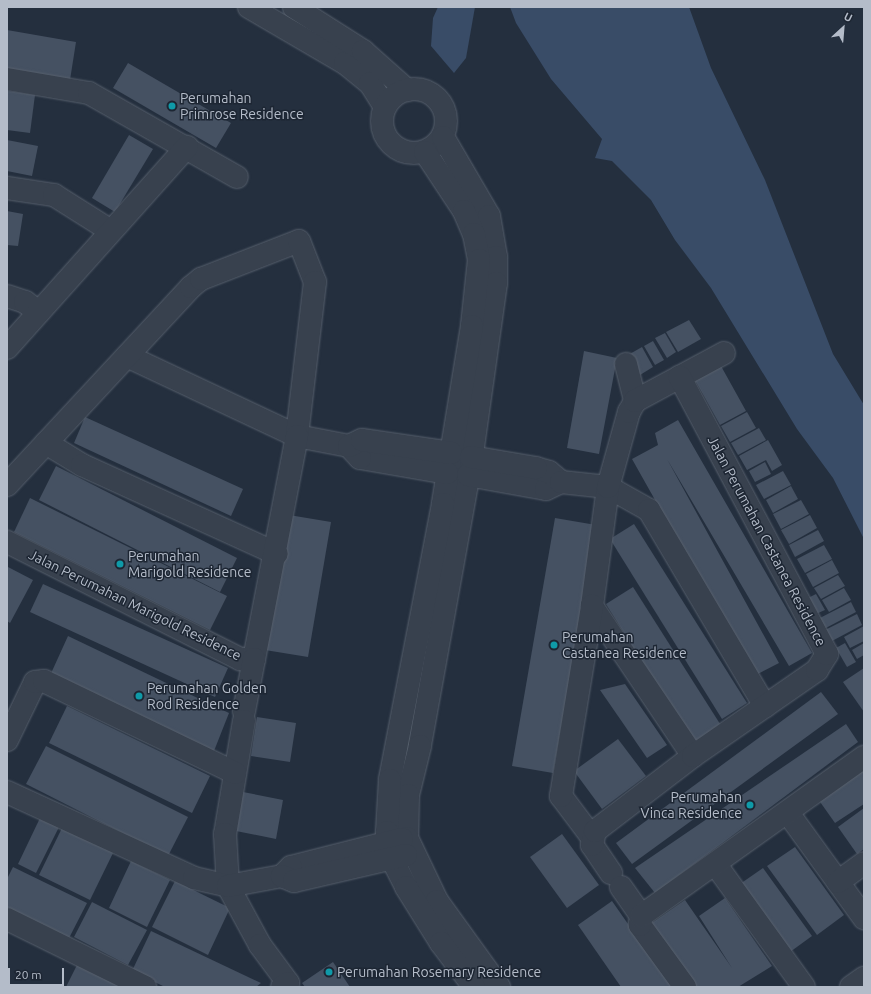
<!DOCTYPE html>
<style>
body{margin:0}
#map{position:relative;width:871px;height:994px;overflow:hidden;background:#242f3e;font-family:Ubuntu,sans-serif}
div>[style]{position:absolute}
.water>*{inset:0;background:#394c67}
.building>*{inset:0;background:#455162}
.roads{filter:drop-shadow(0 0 1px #565f6c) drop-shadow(0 0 1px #565f6c)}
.minor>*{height:22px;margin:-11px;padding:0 11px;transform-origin:11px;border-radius:11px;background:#38414e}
.minor>.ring{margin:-11px;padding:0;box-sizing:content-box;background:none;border:22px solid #38414e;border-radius:50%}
.dots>*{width:11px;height:11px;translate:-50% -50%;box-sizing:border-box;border:2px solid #1d2633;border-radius:50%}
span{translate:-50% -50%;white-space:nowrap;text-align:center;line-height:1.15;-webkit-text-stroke:3px #1d2633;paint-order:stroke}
.poi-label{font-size:14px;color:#b4bcc9}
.left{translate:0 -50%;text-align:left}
.right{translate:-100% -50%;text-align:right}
.street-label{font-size:14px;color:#b4bcc9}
.frame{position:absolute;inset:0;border:8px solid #b4bcc9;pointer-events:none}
.north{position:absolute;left:823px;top:8px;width:40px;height:40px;-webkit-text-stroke:3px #1d2633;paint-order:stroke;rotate:26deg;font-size:11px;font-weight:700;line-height:16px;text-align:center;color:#b4bcc9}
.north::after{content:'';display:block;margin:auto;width:14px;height:18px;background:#b4bcc9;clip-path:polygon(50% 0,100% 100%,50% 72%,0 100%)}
.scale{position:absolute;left:8px;top:968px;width:56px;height:18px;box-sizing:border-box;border:2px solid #b4bcc9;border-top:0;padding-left:5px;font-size:12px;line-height:14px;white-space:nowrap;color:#b4bcc9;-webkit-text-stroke:3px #1d2633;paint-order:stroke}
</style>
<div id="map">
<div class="water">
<i style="clip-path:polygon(438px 7px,475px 7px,466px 58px,454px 73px,431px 46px,433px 18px)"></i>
<i style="clip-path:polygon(510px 7px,689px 7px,711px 68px,765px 180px,833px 354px,864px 405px,864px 539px,833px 478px,797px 429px,711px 288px,675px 240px,651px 200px,612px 161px,595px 158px,602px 139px,551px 79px,516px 23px)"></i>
</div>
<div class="building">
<i style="clip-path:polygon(7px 30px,76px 42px,70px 80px,7px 69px)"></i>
<i style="clip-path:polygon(128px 63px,231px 123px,216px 148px,113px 88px)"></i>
<i style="clip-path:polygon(7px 91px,35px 95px,30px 133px,7px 130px)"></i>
<i style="clip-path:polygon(129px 135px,153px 149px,115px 212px,92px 198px)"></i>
<i style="clip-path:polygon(7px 140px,38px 146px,32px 176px,7px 171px)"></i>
<i style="clip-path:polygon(7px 211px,23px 214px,18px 246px,7px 245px)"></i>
<i style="clip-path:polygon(689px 320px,701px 339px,678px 352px,666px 332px)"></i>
<i style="clip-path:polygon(665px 333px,676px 352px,667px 358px,655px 338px)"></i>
<i style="clip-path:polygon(653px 341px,664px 360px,655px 365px,644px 346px)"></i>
<i style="clip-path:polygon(642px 347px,653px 367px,640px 375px,628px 355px)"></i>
<i style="clip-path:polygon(584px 351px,617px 358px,599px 454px,567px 448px)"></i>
<i style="clip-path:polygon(721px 366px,746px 411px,720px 425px,704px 396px,728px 383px,704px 396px,695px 380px)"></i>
<i style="clip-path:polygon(747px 412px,756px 428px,730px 442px,721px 426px)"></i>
<i style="clip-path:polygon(85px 417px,243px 489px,231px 516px,74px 443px)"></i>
<i style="clip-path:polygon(678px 420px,812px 653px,789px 666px,667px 459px,779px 663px,754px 676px,632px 459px,658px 445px,655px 433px)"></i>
<i style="clip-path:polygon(759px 428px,766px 440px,738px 455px,731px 443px)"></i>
<i style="clip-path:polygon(768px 440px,782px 465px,772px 471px,761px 451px,766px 460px,747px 470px,739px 456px)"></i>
<i style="clip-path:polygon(765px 462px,771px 474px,755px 482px,749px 471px)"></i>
<i style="clip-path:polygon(56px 466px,237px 558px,220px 592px,39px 500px)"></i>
<i style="clip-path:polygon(783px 471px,791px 485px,764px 499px,756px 485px)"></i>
<i style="clip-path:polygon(791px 486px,798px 499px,773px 513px,766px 500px)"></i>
<i style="clip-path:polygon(30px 498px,227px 596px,210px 630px,14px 532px)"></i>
<i style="clip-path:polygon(801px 500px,809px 514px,781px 529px,773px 514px)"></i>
<i style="clip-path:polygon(289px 515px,331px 522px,308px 657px,265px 650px)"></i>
<i style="clip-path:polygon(810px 515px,817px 528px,789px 544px,781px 530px)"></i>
<i style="clip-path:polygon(555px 518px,596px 525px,553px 773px,512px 766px)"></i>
<i style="clip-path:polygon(634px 524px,747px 703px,722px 719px,610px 539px)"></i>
<i style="clip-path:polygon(818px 530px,824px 541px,795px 557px,789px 545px)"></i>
<i style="clip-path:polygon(824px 545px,832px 559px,805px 573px,797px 559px)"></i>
<i style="clip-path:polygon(832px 560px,839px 573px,813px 587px,806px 574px)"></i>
<i style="clip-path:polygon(8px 567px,33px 580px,10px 623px,7px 621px)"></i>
<i style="clip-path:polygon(838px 575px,845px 586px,821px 599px,814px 588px)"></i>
<i style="clip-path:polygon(43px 584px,228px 668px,215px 697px,30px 612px)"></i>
<i style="clip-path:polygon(633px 587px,722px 727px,694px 744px,606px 604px)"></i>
<i style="clip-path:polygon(844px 588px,851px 600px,829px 612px,822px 600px)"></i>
<i style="clip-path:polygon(816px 594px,825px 610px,816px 614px,808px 598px)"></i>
<i style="clip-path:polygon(851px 602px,856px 612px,824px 629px,818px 619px)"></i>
<i style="clip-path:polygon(857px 614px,862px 625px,832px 641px,825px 630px)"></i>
<i style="clip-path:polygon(864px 626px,864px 641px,850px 648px,844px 637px)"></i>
<i style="clip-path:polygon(68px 636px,229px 713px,212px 756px,48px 680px)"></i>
<i style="clip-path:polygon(845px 643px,856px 662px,847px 667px,836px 648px)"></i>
<i style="clip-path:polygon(864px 643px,864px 655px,857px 659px,852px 650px)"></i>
<i style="clip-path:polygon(864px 668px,864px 712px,843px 682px)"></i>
<i style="clip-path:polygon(625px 684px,667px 745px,647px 758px,600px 690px)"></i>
<i style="clip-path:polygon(821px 692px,838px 714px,632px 864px,616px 843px)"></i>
<i style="clip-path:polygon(67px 706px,210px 776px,192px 813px,49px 743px)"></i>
<i style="clip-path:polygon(257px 717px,296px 723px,290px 762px,251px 756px)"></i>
<i style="clip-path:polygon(846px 724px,858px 742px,655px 893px,635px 868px)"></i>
<i style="clip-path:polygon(618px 739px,646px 776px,602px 809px,574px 771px)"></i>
<i style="clip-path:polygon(46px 746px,188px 817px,168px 856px,26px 784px)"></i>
<i style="clip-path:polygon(864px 768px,864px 804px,835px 823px,818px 799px)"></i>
<i style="clip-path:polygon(243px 792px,283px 800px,276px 839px,236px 831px)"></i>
<i style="clip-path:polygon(864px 808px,864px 849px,857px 854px,838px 827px)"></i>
<i style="clip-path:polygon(40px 818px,59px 827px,36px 873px,18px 864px)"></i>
<i style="clip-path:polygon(63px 826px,114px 851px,90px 900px,39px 875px)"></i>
<i style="clip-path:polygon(562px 834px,599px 885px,567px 908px,530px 857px)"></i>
<i style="clip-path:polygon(795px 847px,844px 915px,817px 935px,767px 866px)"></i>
<i style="clip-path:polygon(131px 861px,170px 880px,147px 927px,109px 908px)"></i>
<i style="clip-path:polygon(13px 867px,87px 903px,68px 940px,7px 910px,7px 879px)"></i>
<i style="clip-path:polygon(763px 868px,812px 936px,790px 952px,740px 884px)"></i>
<i style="clip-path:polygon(175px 881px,230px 908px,208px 955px,152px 927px)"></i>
<i style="clip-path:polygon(725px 898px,772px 966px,738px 987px,692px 987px,649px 925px,685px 900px,732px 968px,699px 916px)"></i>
<i style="clip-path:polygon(612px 901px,672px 987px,621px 987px,578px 925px)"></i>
<i style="clip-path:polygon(92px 902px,147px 930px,128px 965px,74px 937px)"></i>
<i style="clip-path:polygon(151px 931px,261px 983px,256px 987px,165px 987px,132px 971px)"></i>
<i style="clip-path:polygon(333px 962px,350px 987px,305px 987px,302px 983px)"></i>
<i style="clip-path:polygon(77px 965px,121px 987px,66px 987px)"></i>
</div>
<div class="roads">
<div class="minor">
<i style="left:249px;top:7px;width:111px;rotate:30.3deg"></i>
<i style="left:345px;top:63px;width:32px;rotate:39deg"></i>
<i style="left:370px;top:83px;width:28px;rotate:58deg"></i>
<i style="left:294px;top:7px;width:82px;rotate:32.5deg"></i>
<i style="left:363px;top:51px;width:59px;rotate:41.6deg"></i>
<i style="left:7px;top:79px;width:83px;rotate:9.7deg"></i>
<i style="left:89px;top:93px;width:170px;rotate:29.6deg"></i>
<i class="ring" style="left:382px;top:89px;width:42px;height:42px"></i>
<i style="left:443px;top:137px;width:91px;rotate:59.8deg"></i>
<i style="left:489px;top:216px;width:42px;rotate:80.3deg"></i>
<i style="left:496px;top:257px;width:26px;rotate:90deg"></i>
<i style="left:496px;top:283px;width:186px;rotate:98deg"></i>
<i style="left:470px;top:467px;width:283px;rotate:100.2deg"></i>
<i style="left:420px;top:746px;width:50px;rotate:103.8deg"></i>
<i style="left:408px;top:795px;width:43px;rotate:91.3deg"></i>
<i style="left:407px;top:838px;width:70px;rotate:64.5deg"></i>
<i style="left:437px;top:901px;width:106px;rotate:54.2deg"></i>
<i style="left:425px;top:152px;width:71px;rotate:56.5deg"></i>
<i style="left:464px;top:211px;width:25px;rotate:67deg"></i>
<i style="left:474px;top:234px;width:26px;rotate:79deg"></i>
<i style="left:479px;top:260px;width:66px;rotate:96.1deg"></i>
<i style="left:472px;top:326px;width:180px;rotate:99.3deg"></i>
<i style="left:443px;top:504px;width:281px;rotate:100.9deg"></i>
<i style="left:390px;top:780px;width:52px;rotate:93.3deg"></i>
<i style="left:387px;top:832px;width:25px;rotate:81deg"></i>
<i style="left:391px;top:857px;width:34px;rotate:63deg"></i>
<i style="left:406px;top:887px;width:66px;rotate:58deg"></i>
<i style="left:441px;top:943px;width:55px;rotate:53.1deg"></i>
<i style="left:7px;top:188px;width:48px;rotate:8.5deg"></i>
<i style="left:54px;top:195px;width:67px;rotate:32.3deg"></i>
<i style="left:7px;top:296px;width:19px;rotate:18deg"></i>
<i style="left:25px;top:302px;width:17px;rotate:36deg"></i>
<i style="left:7px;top:348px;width:270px;rotate:-48.2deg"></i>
<i style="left:127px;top:356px;width:188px;rotate:25.2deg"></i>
<i style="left:297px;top:436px;width:53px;rotate:10.9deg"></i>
<i style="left:626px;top:364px;width:38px;rotate:76deg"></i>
<i style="left:46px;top:443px;width:42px;rotate:31.4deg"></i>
<i style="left:82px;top:465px;width:214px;rotate:24.5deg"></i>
<i style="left:447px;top:473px;width:88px;rotate:-170.2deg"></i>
<i style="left:360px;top:458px;width:16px;rotate:-133deg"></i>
<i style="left:349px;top:446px;width:14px;rotate:-25deg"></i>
<i style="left:362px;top:440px;width:90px;rotate:8.3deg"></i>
<i style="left:468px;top:475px;width:79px;rotate:10.2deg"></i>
<i style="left:546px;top:489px;width:17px;rotate:-25deg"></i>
<i style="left:561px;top:482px;width:16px;rotate:-140deg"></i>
<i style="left:549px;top:472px;width:14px;rotate:-163deg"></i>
<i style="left:536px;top:468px;width:66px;rotate:-170.4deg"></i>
<i style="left:561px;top:482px;width:47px;rotate:6.1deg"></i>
<i style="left:608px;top:487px;width:47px;rotate:29.3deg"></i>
<i style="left:649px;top:510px;width:228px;rotate:59.4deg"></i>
<i style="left:7px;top:485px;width:270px;rotate:-47.1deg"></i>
<i style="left:191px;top:287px;width:13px;rotate:-39deg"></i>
<i style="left:201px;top:279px;width:105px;rotate:-21.2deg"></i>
<i style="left:299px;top:241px;width:44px;rotate:68.7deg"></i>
<i style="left:315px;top:282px;width:155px;rotate:96.7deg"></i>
<i style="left:297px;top:436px;width:227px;rotate:100.9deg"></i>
<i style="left:254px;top:659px;width:14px;rotate:180deg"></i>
<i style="left:240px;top:659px;width:261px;rotate:-153.3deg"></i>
<i style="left:244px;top:711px;width:53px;rotate:-79.1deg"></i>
<i style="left:244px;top:721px;width:115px;rotate:99.5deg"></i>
<i style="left:225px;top:834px;width:52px;rotate:86.7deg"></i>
<i style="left:228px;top:886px;width:67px;rotate:61.5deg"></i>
<i style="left:260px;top:945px;width:47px;rotate:53.6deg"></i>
<i style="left:288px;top:983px;width:7px;rotate:146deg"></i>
<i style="left:7px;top:740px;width:64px;rotate:-64.2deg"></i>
<i style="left:35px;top:682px;width:9px;rotate:-6deg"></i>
<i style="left:44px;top:681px;width:212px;rotate:25.7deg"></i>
<i style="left:693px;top:756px;width:181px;rotate:-124deg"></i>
<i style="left:592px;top:606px;width:120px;rotate:-82.3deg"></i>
<i style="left:608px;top:487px;width:78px;rotate:-74.4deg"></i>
<i style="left:629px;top:412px;width:13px;rotate:-61deg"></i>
<i style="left:635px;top:401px;width:101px;rotate:-28.3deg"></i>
<i style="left:7px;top:792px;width:206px;rotate:24.7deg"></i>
<i style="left:194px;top:878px;width:35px;rotate:13deg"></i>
<i style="left:228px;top:886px;width:55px;rotate:-10.5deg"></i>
<i style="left:788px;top:813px;width:130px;rotate:54.1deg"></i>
<i style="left:591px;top:836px;width:50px;rotate:-126.9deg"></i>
<i style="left:561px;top:796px;width:193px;rotate:-80.7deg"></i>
<i style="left:402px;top:839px;width:114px;rotate:165.8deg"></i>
<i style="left:291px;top:867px;width:13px;rotate:135deg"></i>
<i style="left:282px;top:876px;width:13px;rotate:23deg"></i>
<i style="left:294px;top:881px;width:115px;rotate:-13.1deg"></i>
<i style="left:716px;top:865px;width:150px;rotate:54.2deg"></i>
<i style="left:611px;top:873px;width:34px;rotate:-124deg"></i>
<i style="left:592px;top:845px;width:14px;rotate:-78deg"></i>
<i style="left:595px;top:831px;width:123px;rotate:-37.4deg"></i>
<i style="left:693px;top:756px;width:151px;rotate:-34.7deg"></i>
<i style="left:817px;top:670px;width:19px;rotate:-58deg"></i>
<i style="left:827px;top:654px;width:314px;rotate:-118deg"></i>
<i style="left:838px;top:882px;width:32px;rotate:-36deg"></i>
<i style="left:621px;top:887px;width:35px;rotate:55deg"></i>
<i style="left:7px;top:919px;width:154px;rotate:26.2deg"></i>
<i style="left:685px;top:987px;width:77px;rotate:-126deg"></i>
<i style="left:640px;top:925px;width:9px;rotate:-84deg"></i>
<i style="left:641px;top:916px;width:274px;rotate:-35.5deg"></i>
<i style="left:851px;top:987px;width:16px;rotate:-35deg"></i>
</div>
</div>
<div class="dots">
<i style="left:172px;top:106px;background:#0f9aa8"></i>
<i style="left:120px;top:564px;background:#0f9aa8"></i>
<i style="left:554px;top:645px;background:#0f9aa8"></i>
<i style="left:139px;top:696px;background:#0f9aa8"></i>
<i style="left:750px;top:805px;background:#0f9aa8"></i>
<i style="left:329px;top:972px;background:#0f9aa8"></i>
</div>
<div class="poi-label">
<span class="left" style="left:180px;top:106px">Perumahan<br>Primrose Residence</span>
<span class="left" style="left:128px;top:564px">Perumahan<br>Marigold Residence</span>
<span class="left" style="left:562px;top:645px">Perumahan<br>Castanea Residence</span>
<span class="left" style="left:147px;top:696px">Perumahan Golden<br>Rod Residence</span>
<span class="right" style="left:742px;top:805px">Perumahan<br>Vinca Residence</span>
<span class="left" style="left:337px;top:972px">Perumahan Rosemary Residence</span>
</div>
<div class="street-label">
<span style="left:767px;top:541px;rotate:62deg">Jalan Perumahan Castanea Residence</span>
<span style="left:135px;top:605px;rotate:26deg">Jalan Perumahan Marigold Residence</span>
</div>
<div class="frame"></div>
<div class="north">U</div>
<div class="scale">20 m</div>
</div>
